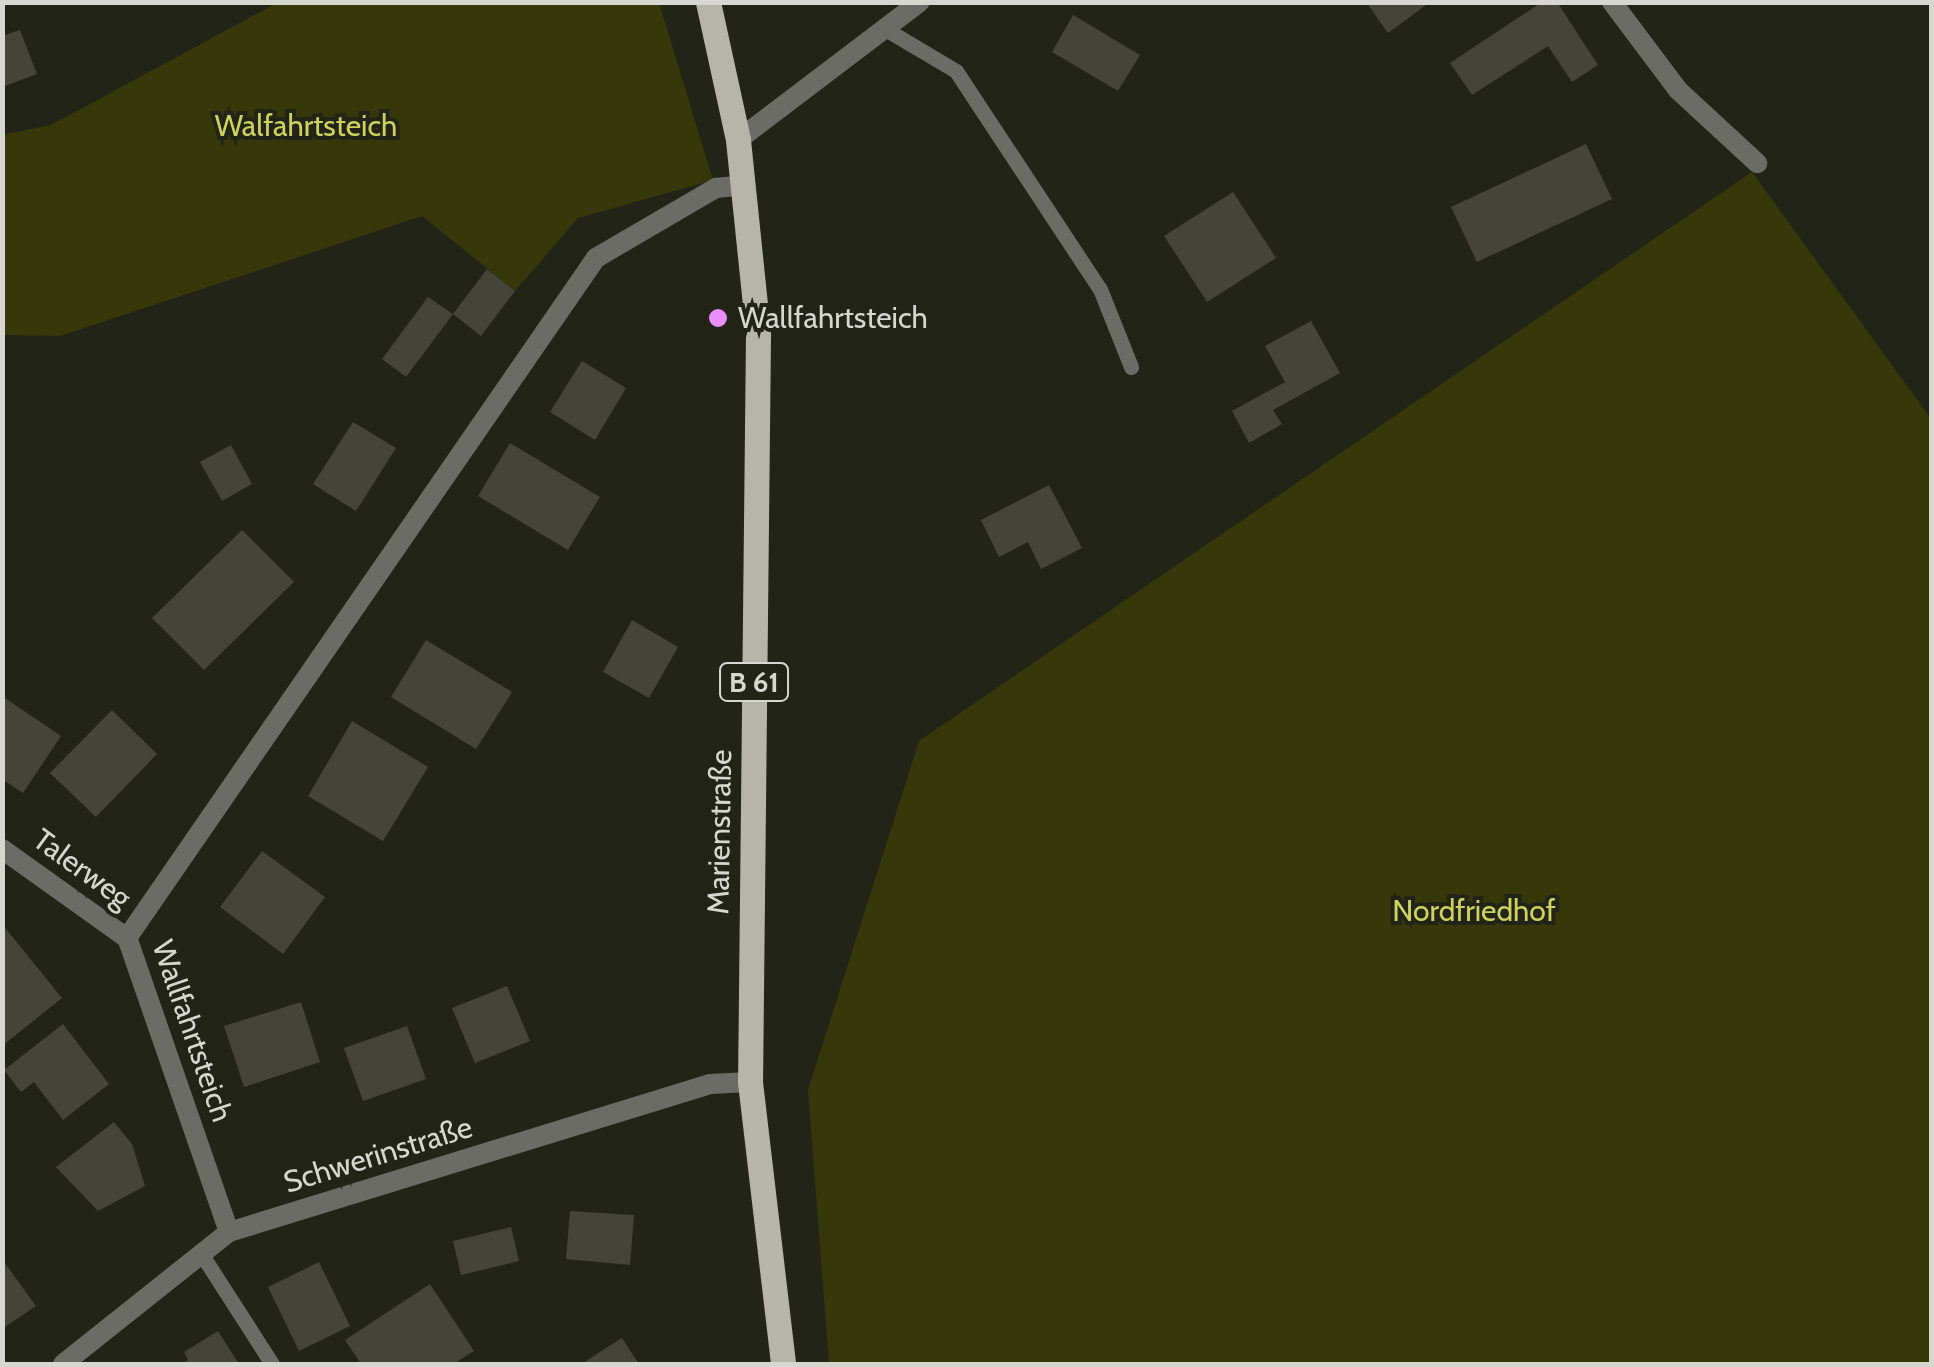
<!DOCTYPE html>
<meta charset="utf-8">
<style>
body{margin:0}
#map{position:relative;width:1934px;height:1367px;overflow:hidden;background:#232418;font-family:Cabin,sans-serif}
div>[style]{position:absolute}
.green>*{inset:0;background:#37380a}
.building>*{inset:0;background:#444538}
.service>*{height:15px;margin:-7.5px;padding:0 7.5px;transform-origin:7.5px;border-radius:7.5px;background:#6c6c66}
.minor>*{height:20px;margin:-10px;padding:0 10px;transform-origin:10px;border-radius:10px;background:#6c6c66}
.primary>*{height:25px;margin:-12.5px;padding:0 12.5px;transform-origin:12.5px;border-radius:12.5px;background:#b5b6a9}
.dots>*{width:28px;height:28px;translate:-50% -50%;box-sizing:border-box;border:5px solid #232418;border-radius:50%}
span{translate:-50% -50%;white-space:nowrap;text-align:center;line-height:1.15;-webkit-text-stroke:8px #232418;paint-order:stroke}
.shield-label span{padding:2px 8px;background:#232418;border:2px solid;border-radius:8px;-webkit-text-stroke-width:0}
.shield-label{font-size:28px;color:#d6d7cf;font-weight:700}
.park-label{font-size:30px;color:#ced25d}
.poi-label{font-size:30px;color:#d6d7cf}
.left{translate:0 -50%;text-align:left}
.street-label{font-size:30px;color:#d6d7cf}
.frame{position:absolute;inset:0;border:5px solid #d6d7cf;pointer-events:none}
</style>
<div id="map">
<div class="green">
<i style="clip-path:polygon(277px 3px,659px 3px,713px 180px,578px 218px,515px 291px,422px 216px,60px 336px,3px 335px,2px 135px,51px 125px)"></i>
<i style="clip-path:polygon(1752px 172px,1931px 419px,1931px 1364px,829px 1364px,808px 1090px,919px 741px)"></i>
</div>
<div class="building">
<i style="clip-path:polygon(1366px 2px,1430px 2px,1388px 33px)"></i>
<i style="clip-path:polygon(1542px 2px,1557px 2px,1598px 65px,1572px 82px,1548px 46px,1472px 95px,1450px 63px)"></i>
<i style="clip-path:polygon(1073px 15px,1140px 55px,1118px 91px,1052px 52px)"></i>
<i style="clip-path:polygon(20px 30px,37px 74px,2px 87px,2px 36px)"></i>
<i style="clip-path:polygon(1586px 144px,1612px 199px,1477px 262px,1451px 207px)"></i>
<i style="clip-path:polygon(1233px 192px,1276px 258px,1207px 302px,1164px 236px)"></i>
<i style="clip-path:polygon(487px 269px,515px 291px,481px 336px,453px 314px)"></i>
<i style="clip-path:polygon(428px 297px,453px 314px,406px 377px,382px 359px)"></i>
<i style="clip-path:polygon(1311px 321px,1340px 373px,1273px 410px,1282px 424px,1249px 443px,1232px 411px,1285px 382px,1265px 346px)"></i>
<i style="clip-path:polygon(582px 361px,626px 388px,595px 440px,550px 412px)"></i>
<i style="clip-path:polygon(353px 422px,396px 448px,356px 511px,313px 484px)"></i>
<i style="clip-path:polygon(510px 443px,600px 497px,568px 550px,478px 496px)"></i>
<i style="clip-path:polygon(231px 445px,252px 484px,222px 501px,200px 462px)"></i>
<i style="clip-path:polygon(1049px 485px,1082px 548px,1041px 569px,1028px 542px,999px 557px,981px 520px)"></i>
<i style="clip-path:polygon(242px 530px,294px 582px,204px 670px,152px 618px)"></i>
<i style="clip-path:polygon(632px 620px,678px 647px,649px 698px,603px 672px)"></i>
<i style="clip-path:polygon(426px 640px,512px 692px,476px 749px,391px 697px)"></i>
<i style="clip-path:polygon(2px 696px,61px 736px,23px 793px,2px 779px)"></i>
<i style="clip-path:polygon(112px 710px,157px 754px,96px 817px,50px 773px)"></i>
<i style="clip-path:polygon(352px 721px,428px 767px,383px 841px,308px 796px)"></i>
<i style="clip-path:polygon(262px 851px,325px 897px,283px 954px,220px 907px)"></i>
<i style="clip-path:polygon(2px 924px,62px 998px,2px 1046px)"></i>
<i style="clip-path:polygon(507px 986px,530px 1041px,475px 1063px,452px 1008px)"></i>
<i style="clip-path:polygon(301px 1002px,320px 1062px,244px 1087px,224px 1026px)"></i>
<i style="clip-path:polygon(63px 1024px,109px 1084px,63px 1120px,34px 1082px,21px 1092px,4px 1070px)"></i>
<i style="clip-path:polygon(407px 1026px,426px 1079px,363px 1101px,344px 1048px)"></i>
<i style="clip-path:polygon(114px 1122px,132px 1144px,145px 1186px,98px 1211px,56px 1167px)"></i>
<i style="clip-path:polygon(570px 1211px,634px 1215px,630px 1265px,566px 1259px)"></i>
<i style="clip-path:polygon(511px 1227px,519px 1261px,461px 1275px,453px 1241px)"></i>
<i style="clip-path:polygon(2px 1259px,36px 1306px,2px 1329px)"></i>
<i style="clip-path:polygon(319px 1262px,350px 1326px,299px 1351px,268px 1287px)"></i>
<i style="clip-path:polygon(430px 1284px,474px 1351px,453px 1364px,361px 1364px,345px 1340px)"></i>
<i style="clip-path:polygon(218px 1331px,239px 1364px,180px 1364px,188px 1360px,184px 1352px)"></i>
<i style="clip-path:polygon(622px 1338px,639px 1364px,581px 1364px)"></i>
</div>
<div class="service">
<i style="left:887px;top:30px;width:80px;rotate:30.7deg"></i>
<i style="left:956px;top:71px;width:261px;rotate:56.6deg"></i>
<i style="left:1100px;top:289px;width:84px;rotate:68.3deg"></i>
<i style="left:204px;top:1258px;width:126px;rotate:57.3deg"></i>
</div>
<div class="minor">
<i style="left:1612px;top:2px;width:110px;rotate:53.1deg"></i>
<i style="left:1678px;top:90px;width:108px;rotate:42.7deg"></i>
<i style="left:738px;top:140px;width:228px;rotate:-37.2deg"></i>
<i style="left:2px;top:849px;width:153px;rotate:35.5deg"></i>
<i style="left:229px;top:1232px;width:311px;rotate:-109.1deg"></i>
<i style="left:127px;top:938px;width:826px;rotate:-55.41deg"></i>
<i style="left:596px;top:258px;width:139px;rotate:-30.3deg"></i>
<i style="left:716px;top:188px;width:29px;rotate:-6deg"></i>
<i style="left:63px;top:1364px;width:212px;rotate:-38.5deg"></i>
<i style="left:229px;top:1232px;width:503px;rotate:-17.1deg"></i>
<i style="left:710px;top:1084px;width:40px;rotate:-2.9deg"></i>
</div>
<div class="primary">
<i style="left:708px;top:2px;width:141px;rotate:77.7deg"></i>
<i style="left:738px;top:140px;width:196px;rotate:84.1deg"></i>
<i style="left:758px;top:335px;width:747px;rotate:90.61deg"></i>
<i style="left:750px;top:1082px;width:284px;rotate:83.3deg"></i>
</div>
<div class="dots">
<i style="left:718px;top:318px;background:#ea8dfd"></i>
</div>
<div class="shield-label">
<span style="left:754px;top:682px">B 61</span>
</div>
<div class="park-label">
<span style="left:306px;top:126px">Walfahrtsteich</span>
<span style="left:1474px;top:911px">Nordfriedhof</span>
</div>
<div class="poi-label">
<span class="left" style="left:738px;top:318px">Wallfahrtsteich</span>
</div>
<div class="street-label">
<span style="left:720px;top:832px;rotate:-89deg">Marienstraße</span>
<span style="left:82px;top:869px;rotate:36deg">Talerweg</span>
<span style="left:192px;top:1031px;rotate:71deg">Wallfahrtsteich</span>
<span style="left:378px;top:1155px;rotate:-17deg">Schwerinstraße</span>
</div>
<div class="frame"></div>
</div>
